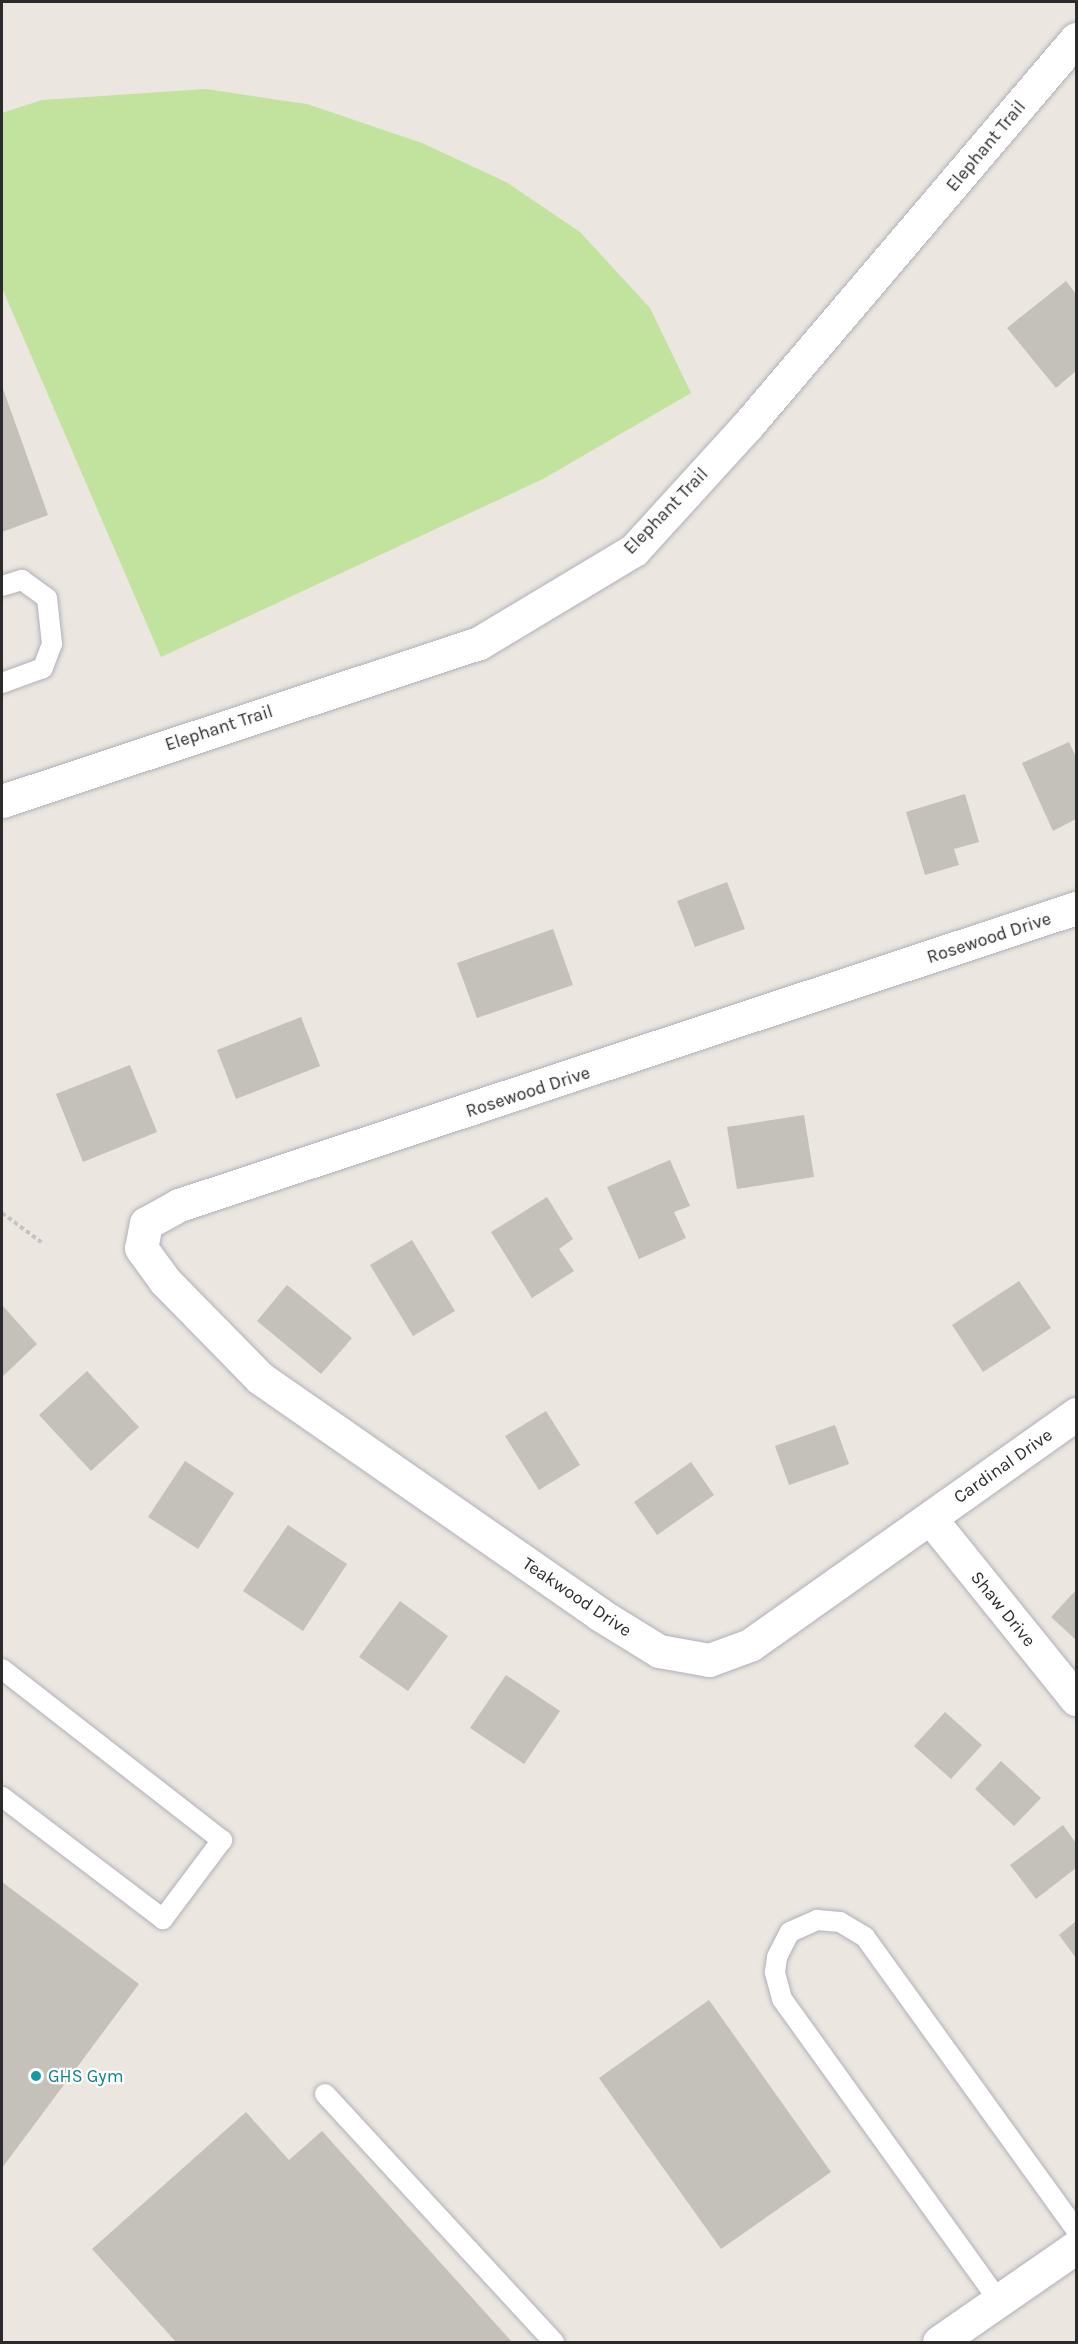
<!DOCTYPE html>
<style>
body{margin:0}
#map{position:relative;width:1078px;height:2344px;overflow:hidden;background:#ebe6df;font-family:Karla,sans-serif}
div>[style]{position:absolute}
.pitch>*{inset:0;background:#c2e39d}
.building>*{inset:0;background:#c4c0ba}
.path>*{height:4px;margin-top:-2px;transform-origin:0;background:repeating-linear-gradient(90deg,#c4c4c4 0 4.5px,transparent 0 7.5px)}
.roads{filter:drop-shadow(0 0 2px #afb0ba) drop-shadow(0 0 2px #afb0ba)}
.lane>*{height:20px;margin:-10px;padding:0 10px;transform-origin:10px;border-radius:10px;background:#fff}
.street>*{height:33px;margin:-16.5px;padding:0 16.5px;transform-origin:16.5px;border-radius:16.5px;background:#fff}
.secondary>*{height:33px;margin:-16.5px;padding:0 16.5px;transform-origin:16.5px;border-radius:16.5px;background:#fff}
.dots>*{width:16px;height:16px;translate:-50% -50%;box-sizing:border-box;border:3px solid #fff;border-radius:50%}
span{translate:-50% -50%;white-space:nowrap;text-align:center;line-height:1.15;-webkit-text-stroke:4.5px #fff;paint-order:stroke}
.street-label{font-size:18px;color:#2b2b2b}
.culture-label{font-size:18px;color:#0d838f}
.left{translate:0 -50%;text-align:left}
.frame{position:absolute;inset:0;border:3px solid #2b2b2b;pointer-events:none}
</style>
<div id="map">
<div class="pitch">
<i style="clip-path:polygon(206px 89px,307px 104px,422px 143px,506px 182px,580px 232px,650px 308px,691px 393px,543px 479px,161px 657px,2px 288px,2px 113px,42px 100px)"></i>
</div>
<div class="building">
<i style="clip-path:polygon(1066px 281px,1076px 294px,1076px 371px,1056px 388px,1007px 328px)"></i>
<i style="clip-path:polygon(2px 386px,48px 515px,2px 532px)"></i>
<i style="clip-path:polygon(1069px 742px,1076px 757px,1076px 819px,1053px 831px,1022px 763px)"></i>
<i style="clip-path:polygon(965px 794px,979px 842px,954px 849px,959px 865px,925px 875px,906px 812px)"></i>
<i style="clip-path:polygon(727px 882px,745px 929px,695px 947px,677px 901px)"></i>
<i style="clip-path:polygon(553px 929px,573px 985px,477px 1018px,457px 963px)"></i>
<i style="clip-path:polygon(301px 1017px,320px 1066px,236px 1099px,217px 1050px)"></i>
<i style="clip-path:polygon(130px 1065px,157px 1132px,83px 1162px,56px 1094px)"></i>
<i style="clip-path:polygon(804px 1115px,814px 1177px,737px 1189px,727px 1127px)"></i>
<i style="clip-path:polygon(670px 1160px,690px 1206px,674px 1212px,686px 1238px,639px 1259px,607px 1187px)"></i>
<i style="clip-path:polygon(547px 1197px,573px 1239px,559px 1249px,574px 1271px,532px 1298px,491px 1232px)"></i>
<i style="clip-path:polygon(412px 1240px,455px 1311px,413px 1336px,370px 1265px)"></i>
<i style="clip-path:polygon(1019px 1281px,1051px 1328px,983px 1372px,952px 1325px)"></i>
<i style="clip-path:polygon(287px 1285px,352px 1338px,321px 1374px,257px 1321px)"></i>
<i style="clip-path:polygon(2px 1305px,37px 1344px,2px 1377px)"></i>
<i style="clip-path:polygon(87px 1371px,139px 1427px,91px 1471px,39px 1415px)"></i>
<i style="clip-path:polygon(546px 1411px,580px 1465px,539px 1490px,505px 1436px)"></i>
<i style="clip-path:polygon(835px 1425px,849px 1464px,789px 1485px,775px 1446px)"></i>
<i style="clip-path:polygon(185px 1461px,234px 1493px,198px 1549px,148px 1517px)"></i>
<i style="clip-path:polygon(691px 1462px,714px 1495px,657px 1535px,634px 1502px)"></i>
<i style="clip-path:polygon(288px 1525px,347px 1564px,303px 1631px,243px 1591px)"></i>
<i style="clip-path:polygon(1076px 1590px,1076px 1640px,1051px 1617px)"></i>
<i style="clip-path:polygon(400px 1601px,448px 1636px,408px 1691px,359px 1657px)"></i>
<i style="clip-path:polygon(506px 1675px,560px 1711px,524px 1764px,470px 1728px)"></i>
<i style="clip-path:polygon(945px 1712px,982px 1745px,951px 1779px,914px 1746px)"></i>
<i style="clip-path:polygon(1001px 1761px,1041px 1798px,1014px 1826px,975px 1789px)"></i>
<i style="clip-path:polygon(1063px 1825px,1076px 1843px,1076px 1868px,1036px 1899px,1010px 1865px)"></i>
<i style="clip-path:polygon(2px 1882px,139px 1984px,2px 2168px)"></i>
<i style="clip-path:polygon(1076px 1921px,1076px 1958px,1059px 1935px)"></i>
<i style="clip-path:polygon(709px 2000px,831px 2172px,721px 2249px,599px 2078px)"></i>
<i style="clip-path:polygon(246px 2112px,289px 2160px,322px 2131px,512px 2342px,176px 2342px,92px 2249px)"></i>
</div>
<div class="path">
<i style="left:2px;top:1213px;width:49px;rotate:36.6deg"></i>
</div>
<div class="roads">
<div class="lane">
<i style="left:2px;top:586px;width:21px;rotate:-17deg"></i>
<i style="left:22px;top:580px;width:31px;rotate:36deg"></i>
<i style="left:47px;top:598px;width:46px;rotate:83.8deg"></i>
<i style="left:52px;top:644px;width:26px;rotate:111deg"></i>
<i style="left:43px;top:668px;width:44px;rotate:159.9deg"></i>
<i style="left:2px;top:1669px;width:279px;rotate:37.9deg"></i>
<i style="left:222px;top:1840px;width:99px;rotate:126.8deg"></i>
<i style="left:163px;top:1919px;width:202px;rotate:-142.8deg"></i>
<i style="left:325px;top:2094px;width:338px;rotate:47.3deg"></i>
<i style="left:999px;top:2301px;width:372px;rotate:-125.7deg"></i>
<i style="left:782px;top:1999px;width:28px;rotate:-105deg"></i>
<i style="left:775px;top:1972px;width:15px;rotate:-82deg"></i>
<i style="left:777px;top:1957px;width:28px;rotate:-63deg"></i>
<i style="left:790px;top:1932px;width:30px;rotate:-24deg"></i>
<i style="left:817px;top:1920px;width:23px;rotate:5deg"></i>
<i style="left:840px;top:1922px;width:29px;rotate:31deg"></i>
<i style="left:865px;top:1937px;width:361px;rotate:54.2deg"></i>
</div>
<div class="street">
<i style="left:2px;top:801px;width:502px;rotate:-18.33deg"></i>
<i style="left:479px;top:643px;width:181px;rotate:-31deg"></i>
<i style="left:634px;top:550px;width:168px;rotate:-47.7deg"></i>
<i style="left:747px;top:426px;width:508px;rotate:-49.63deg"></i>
<i style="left:1076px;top:908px;width:945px;rotate:161.68deg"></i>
<i style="left:179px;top:1205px;width:38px;rotate:151deg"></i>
<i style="left:146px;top:1223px;width:25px;rotate:101deg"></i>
<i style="left:141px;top:1248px;width:41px;rotate:54deg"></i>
<i style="left:165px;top:1281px;width:136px;rotate:45.6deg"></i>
<i style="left:260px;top:1378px;width:413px;rotate:34.8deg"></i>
<i style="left:599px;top:1614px;width:70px;rotate:31.7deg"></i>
<i style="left:659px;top:1651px;width:51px;rotate:10.2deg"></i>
<i style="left:709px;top:1660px;width:44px;rotate:-20.1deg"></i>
<i style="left:750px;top:1645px;width:400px;rotate:-35.3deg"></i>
<i style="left:930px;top:1518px;width:233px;rotate:51.1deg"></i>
</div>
<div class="secondary">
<i style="left:939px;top:2342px;width:167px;rotate:-34.7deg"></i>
</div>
</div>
<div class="dots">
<i style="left:36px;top:2076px;background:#0f9aa8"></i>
</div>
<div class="street-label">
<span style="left:986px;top:146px;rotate:-50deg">Elephant Trail</span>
<span style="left:666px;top:511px;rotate:-46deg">Elephant Trail</span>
<span style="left:219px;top:728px;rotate:-18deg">Elephant Trail</span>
<span style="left:989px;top:938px;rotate:-18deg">Rosewood Drive</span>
<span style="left:528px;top:1092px;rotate:-18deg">Rosewood Drive</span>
<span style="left:1003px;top:1466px;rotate:-35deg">Cardinal Drive</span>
<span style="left:577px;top:1597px;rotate:34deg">Teakwood Drive</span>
<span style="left:1003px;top:1609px;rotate:51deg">Shaw Drive</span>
</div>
<div class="culture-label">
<span class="left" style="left:48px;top:2076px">GHS Gym</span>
</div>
<div class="frame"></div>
</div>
